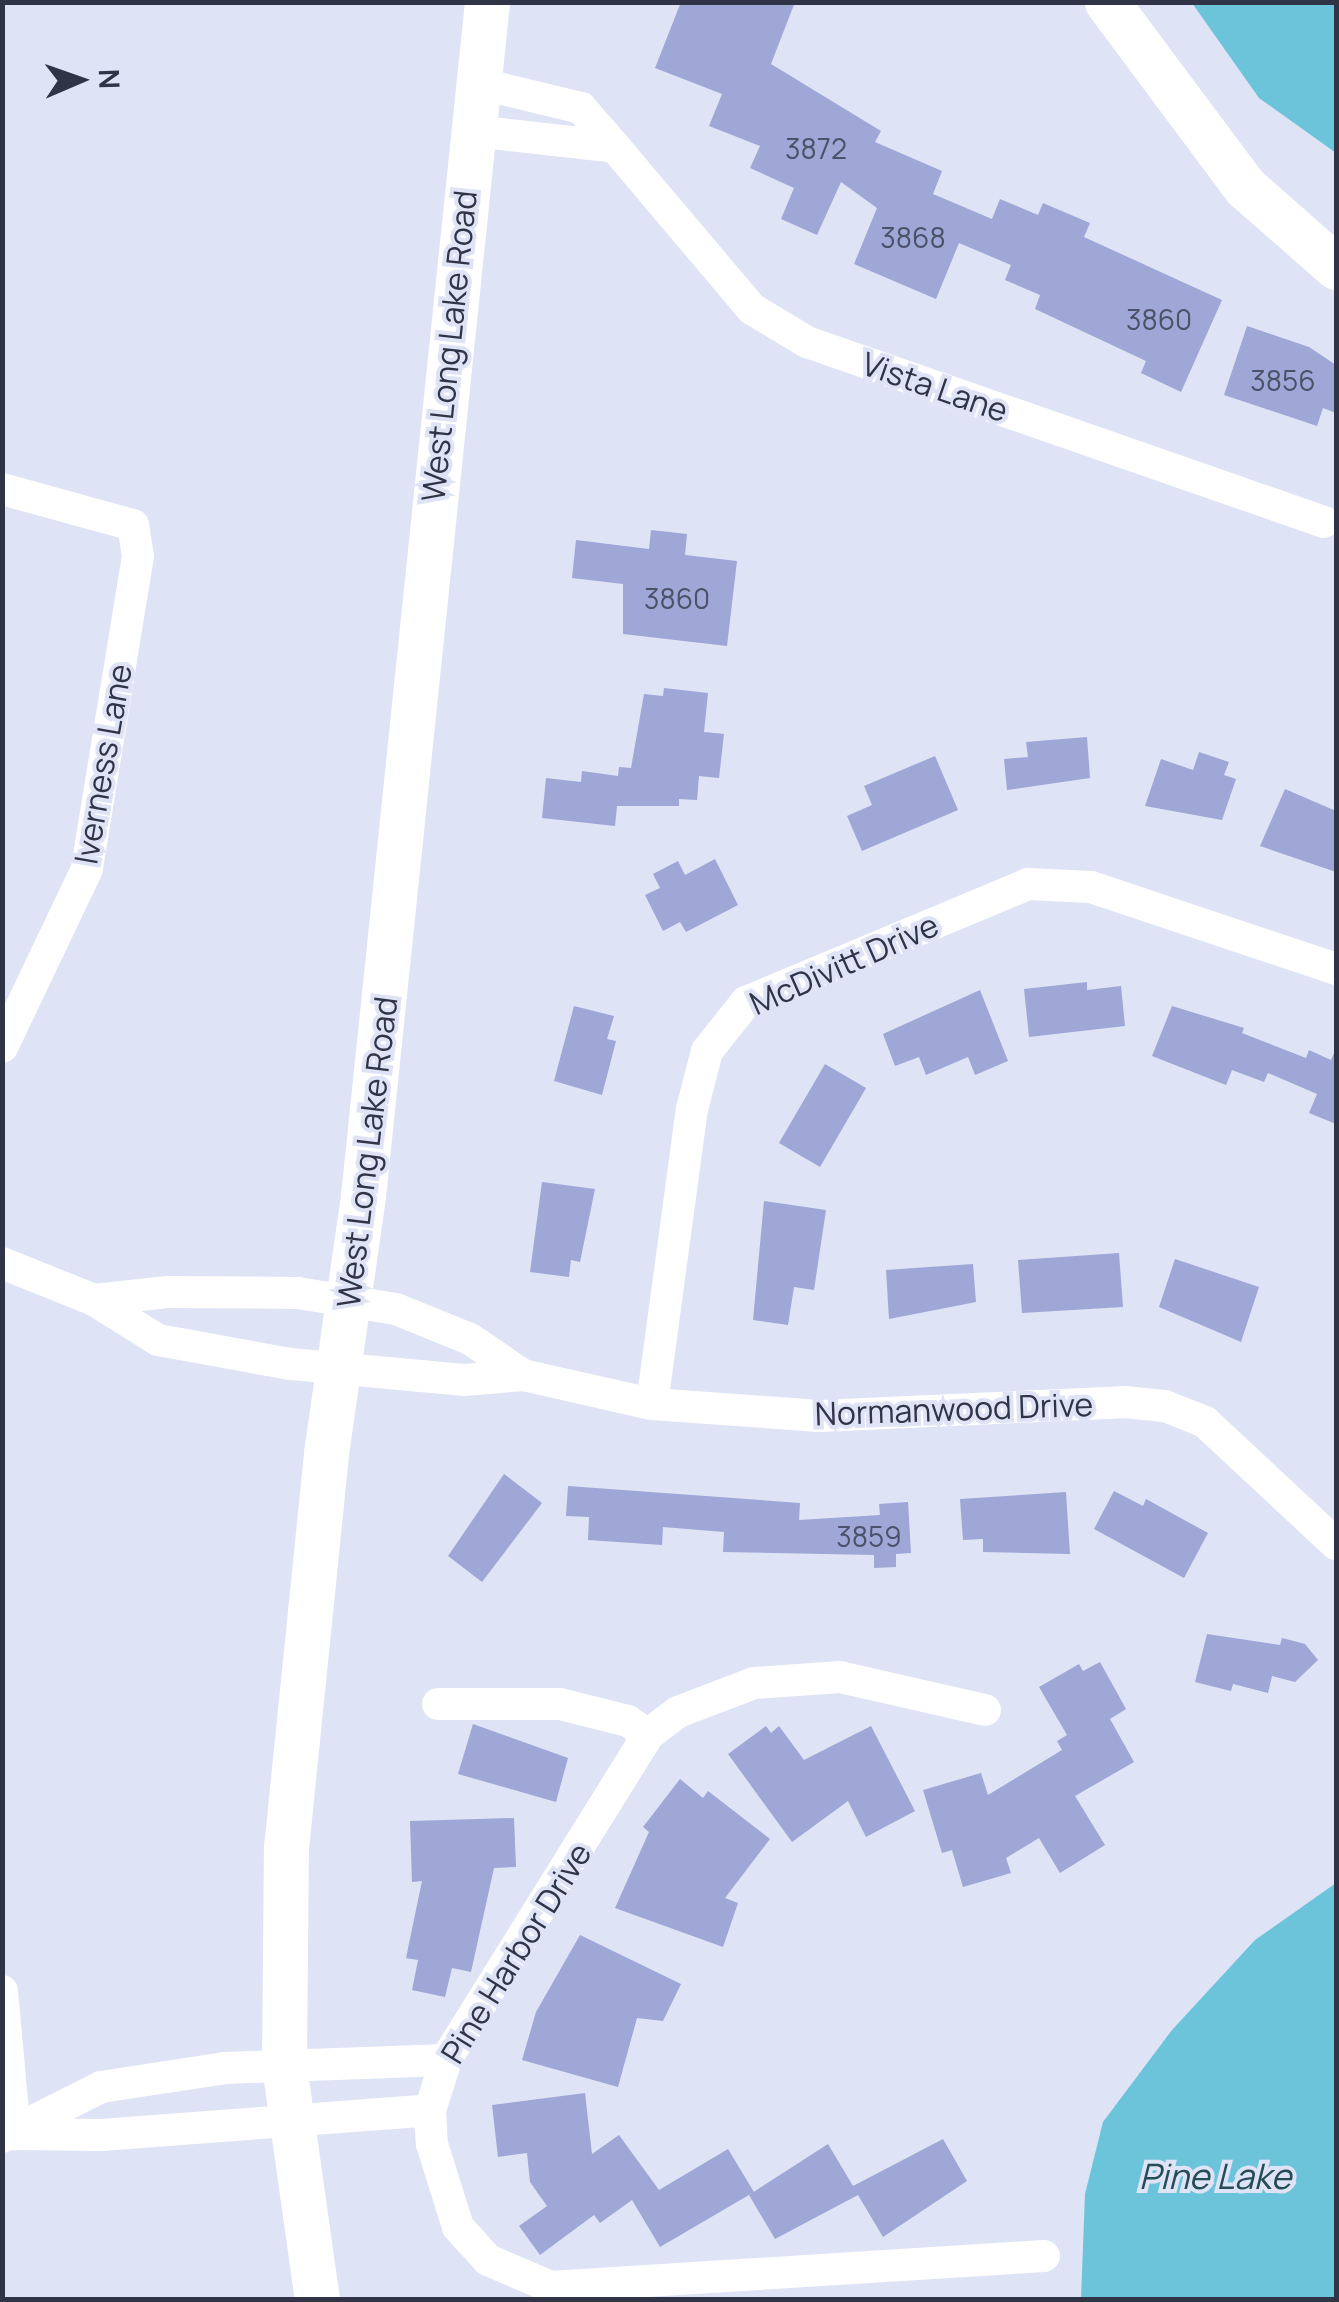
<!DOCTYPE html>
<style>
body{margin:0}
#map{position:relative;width:1339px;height:2302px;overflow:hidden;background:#dee3f6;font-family:Manrope,sans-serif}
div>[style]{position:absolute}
.water>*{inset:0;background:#6cc4db}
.building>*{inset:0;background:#9ea7d5}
.street>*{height:32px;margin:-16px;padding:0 16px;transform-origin:16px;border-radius:16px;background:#fff}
.secondary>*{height:45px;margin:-22.5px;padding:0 22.5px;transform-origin:22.5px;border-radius:22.5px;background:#fff}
span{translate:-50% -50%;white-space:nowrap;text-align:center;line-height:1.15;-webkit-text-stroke:8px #dee3f6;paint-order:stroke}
.number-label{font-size:28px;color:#4c516a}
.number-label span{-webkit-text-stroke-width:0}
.street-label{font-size:32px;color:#303447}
.water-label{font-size:35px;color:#254d57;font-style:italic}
.frame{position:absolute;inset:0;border:5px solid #303447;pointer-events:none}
.north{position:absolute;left:30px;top:30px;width:100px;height:100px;-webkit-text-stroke:8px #dee3f6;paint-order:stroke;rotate:88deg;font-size:28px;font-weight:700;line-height:40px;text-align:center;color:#303447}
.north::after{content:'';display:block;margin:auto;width:35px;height:45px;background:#303447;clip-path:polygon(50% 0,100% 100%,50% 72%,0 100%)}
</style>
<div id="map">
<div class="water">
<i style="clip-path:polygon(1192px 3px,1336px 3px,1336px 153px,1259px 98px)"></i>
<i style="clip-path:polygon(1336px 1883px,1336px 2299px,1081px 2299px,1085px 2194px,1103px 2122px,1172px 2030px,1255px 1940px)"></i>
</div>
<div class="building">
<i style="clip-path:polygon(681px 2px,795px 2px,771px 64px,881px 131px,875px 142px,942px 171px,933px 194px,992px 219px,1000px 199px,1038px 215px,1043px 203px,1090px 223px,1084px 237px,1222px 300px,1181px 392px,1141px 373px,1146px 361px,1035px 309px,1040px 295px,1005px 280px,1011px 265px,959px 243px,936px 299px,854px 264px,877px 208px,841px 182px,817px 235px,781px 219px,794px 188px,750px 168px,760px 146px,709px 126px,722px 94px,655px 68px)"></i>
<i style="clip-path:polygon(1247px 326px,1309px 347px,1336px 365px,1336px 413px,1323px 408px,1317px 426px,1224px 395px)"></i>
<i style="clip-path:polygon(651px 530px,687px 534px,685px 555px,737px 561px,727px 646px,623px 634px,623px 584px,572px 578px,576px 540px,649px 549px)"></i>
<i style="clip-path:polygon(664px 688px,708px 693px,704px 732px,724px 734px,719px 778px,699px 776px,697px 800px,679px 799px,679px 806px,617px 806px,615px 826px,542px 818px,546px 778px,581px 782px,582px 771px,618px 776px,619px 767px,631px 768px,644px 694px,663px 696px)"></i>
<i style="clip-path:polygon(1087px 737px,1090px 778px,1007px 790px,1004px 759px,1028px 757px,1026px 742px)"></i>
<i style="clip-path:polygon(1199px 752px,1229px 762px,1224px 775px,1236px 779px,1222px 820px,1145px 806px,1161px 759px,1193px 770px)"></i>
<i style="clip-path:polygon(935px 756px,958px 810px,862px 851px,847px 816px,872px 805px,864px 786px)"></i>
<i style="clip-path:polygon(1285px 789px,1336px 811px,1336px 872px,1260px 846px)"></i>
<i style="clip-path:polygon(715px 859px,738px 905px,686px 932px,680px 922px,663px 931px,645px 895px,660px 888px,653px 874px,678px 861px,685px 875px)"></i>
<i style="clip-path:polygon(1087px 982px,1087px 990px,1121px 986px,1125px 1026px,1029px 1037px,1024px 989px)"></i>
<i style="clip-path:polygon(980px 990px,1008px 1061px,975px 1075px,968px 1057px,926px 1075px,919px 1057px,895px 1066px,883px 1034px)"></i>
<i style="clip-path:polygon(574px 1006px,614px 1016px,607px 1039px,616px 1041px,602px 1095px,554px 1081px)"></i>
<i style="clip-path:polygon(1172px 1006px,1244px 1028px,1242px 1033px,1306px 1058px,1309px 1050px,1331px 1060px,1336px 1048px,1336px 1124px,1309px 1113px,1317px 1094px,1268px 1073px,1264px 1082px,1232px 1070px,1226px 1085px,1152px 1056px)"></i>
<i style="clip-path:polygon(825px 1064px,866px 1088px,820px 1167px,779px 1143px)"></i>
<i style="clip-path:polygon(542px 1182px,595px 1189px,580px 1262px,571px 1260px,569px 1277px,530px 1272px)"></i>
<i style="clip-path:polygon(764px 1201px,826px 1210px,814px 1290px,794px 1287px,788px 1325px,753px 1320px)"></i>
<i style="clip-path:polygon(1119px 1253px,1123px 1307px,1022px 1313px,1018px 1260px)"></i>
<i style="clip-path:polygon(1175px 1259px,1259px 1287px,1241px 1342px,1159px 1307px)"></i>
<i style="clip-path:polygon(973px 1264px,976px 1302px,889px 1319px,886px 1270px)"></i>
<i style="clip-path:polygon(504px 1474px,542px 1503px,482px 1582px,448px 1556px)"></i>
<i style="clip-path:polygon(568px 1486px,800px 1503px,799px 1520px,880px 1515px,879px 1504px,908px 1502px,911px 1553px,896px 1554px,896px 1567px,874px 1568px,874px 1555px,723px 1552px,724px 1532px,663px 1527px,662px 1545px,588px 1540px,589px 1517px,566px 1516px)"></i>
<i style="clip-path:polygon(1114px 1491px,1143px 1506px,1146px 1499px,1208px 1533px,1184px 1578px,1094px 1529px)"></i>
<i style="clip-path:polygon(1066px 1492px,1070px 1554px,983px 1552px,983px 1539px,963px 1540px,960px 1499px)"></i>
<i style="clip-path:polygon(1207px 1634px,1280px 1645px,1282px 1638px,1305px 1644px,1318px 1660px,1295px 1682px,1272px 1676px,1268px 1693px,1233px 1684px,1231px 1691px,1195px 1682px)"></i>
<i style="clip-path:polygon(1100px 1662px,1126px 1709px,1110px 1719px,1134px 1762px,1075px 1796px,1105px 1845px,1060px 1873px,1039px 1838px,1006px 1858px,1011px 1873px,963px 1887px,952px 1850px,942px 1853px,923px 1790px,981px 1773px,988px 1795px,1062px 1750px,1057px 1741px,1067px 1735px,1039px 1687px,1079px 1664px,1083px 1671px)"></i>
<i style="clip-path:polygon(473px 1724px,568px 1758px,556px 1802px,458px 1774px)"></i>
<i style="clip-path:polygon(766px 1726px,771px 1733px,779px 1726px,804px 1760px,871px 1726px,915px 1811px,866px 1837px,848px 1801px,792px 1842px,728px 1754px)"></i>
<i style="clip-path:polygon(680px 1779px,703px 1798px,708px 1791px,770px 1839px,725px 1898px,738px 1903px,723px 1947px,615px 1908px,649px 1832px,643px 1827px)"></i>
<i style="clip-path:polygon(514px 1818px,516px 1867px,494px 1868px,471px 1972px,452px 1968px,445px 1997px,412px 1990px,418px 1960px,406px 1958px,422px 1881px,412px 1882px,410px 1821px)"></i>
<i style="clip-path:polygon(580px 1935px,681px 1984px,663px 2021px,637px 2018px,618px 2087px,522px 2060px,536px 2012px)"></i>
<i style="clip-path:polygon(585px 2093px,592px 2154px,619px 2135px,659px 2190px,728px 2149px,754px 2192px,660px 2247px,632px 2200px,600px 2223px,594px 2215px,540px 2255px,519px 2226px,547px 2206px,530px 2182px,527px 2153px,498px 2157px,492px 2105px)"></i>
<i style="clip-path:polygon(943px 2139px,967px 2181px,883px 2237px,858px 2195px,775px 2239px,749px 2195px,828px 2144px,853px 2186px)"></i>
</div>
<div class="street">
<i style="left:473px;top:131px;width:143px;rotate:6.4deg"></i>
<i style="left:615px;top:147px;width:52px;rotate:-131.1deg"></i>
<i style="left:581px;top:108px;width:106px;rotate:-166.4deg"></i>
<i style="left:615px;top:147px;width:212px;rotate:49.8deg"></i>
<i style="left:752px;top:309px;width:64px;rotate:31deg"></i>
<i style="left:807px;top:342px;width:547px;rotate:19.2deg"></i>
<i style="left:2px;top:489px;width:136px;rotate:15.4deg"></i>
<i style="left:133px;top:525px;width:31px;rotate:81deg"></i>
<i style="left:138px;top:556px;width:317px;rotate:99.3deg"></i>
<i style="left:87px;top:869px;width:197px;rotate:115.5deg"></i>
<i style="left:2px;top:1263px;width:99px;rotate:21.9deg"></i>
<i style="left:168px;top:1292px;width:130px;rotate:0.4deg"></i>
<i style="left:298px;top:1293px;width:99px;rotate:9.3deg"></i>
<i style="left:396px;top:1309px;width:80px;rotate:22.1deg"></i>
<i style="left:470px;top:1339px;width:64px;rotate:34.2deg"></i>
<i style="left:523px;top:1375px;width:59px;rotate:175.2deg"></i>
<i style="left:464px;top:1380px;width:175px;rotate:-174.7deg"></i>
<i style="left:290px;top:1364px;width:134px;rotate:-169.7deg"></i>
<i style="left:158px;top:1340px;width:75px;rotate:-148deg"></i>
<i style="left:94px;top:1300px;width:74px;rotate:-6.2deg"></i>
<i style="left:523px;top:1375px;width:132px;rotate:12.7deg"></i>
<i style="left:652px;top:1404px;width:168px;rotate:4.1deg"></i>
<i style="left:820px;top:1416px;width:304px;rotate:-2.6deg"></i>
<i style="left:1124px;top:1402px;width:41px;rotate:5.6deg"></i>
<i style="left:1165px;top:1406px;width:43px;rotate:21.8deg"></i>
<i style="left:1205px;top:1422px;width:179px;rotate:43deg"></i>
<i style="left:652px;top:1404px;width:298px;rotate:-82.3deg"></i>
<i style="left:692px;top:1109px;width:60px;rotate:-75.5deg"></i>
<i style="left:707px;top:1051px;width:63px;rotate:-51.5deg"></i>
<i style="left:746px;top:1002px;width:306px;rotate:-22.7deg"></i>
<i style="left:1028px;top:884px;width:63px;rotate:2.7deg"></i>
<i style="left:1091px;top:887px;width:258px;rotate:18.5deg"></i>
<i style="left:438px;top:1704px;width:122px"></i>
<i style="left:560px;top:1704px;width:70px;rotate:14deg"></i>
<i style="left:628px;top:1721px;width:24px;rotate:35deg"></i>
<i style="left:985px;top:1710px;width:149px;rotate:-167.2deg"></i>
<i style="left:840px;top:1677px;width:86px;rotate:176deg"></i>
<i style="left:754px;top:1683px;width:81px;rotate:159.1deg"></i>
<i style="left:678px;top:1712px;width:38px;rotate:143deg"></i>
<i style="left:648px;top:1735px;width:383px;rotate:121.9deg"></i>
<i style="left:446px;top:2060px;width:52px;rotate:107.7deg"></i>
<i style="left:430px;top:2110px;width:34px;rotate:87deg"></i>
<i style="left:432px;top:2144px;width:87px;rotate:72.6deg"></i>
<i style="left:458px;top:2227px;width:45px;rotate:47.7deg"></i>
<i style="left:488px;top:2260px;width:69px;rotate:23.2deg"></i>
<i style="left:551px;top:2287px;width:494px;rotate:-3.6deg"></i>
<i style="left:2px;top:1991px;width:144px;rotate:84.8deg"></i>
<i style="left:19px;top:2134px;width:82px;rotate:0.7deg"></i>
<i style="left:101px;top:2135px;width:330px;rotate:-4.3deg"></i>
<i style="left:2px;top:2137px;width:111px;rotate:-26.8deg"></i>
<i style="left:101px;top:2087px;width:125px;rotate:-8.7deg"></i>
<i style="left:225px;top:2068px;width:221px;rotate:-2.1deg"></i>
</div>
<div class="secondary">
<i style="left:1107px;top:2px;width:231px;rotate:53.3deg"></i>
<i style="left:1245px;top:187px;width:121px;rotate:41.3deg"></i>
<i style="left:317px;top:2300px;width:236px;rotate:-98deg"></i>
<i style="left:284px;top:2066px;width:218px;rotate:-89.5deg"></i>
<i style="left:286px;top:1848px;width:397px;rotate:-84.2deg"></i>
<i style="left:326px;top:1453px;width:260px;rotate:-81.8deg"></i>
<i style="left:363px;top:1196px;width:1200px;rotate:-84.07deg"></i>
</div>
<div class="number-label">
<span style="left:816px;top:148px">3872</span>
<span style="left:913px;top:237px">3868</span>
<span style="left:1159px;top:319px">3860</span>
<span style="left:1283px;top:380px">3856</span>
<span style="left:677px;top:598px">3860</span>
<span style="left:869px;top:1536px">3859</span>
</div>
<div class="street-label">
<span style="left:449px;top:346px;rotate:-84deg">West Long Lake Road</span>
<span style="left:935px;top:387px;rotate:19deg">Vista Lane</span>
<span style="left:103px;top:764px;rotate:-80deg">Iverness Lane</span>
<span style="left:844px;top:964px;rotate:-24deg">McDivitt Drive</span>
<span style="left:367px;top:1152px;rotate:-83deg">West Long Lake Road</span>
<span style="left:954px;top:1409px;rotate:-2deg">Normanwood Drive</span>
<span style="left:516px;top:1953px;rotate:-58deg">Pine Harbor Drive</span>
</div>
<div class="water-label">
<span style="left:1215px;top:2176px">Pine Lake</span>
</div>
<div class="frame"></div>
<div class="north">N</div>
</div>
